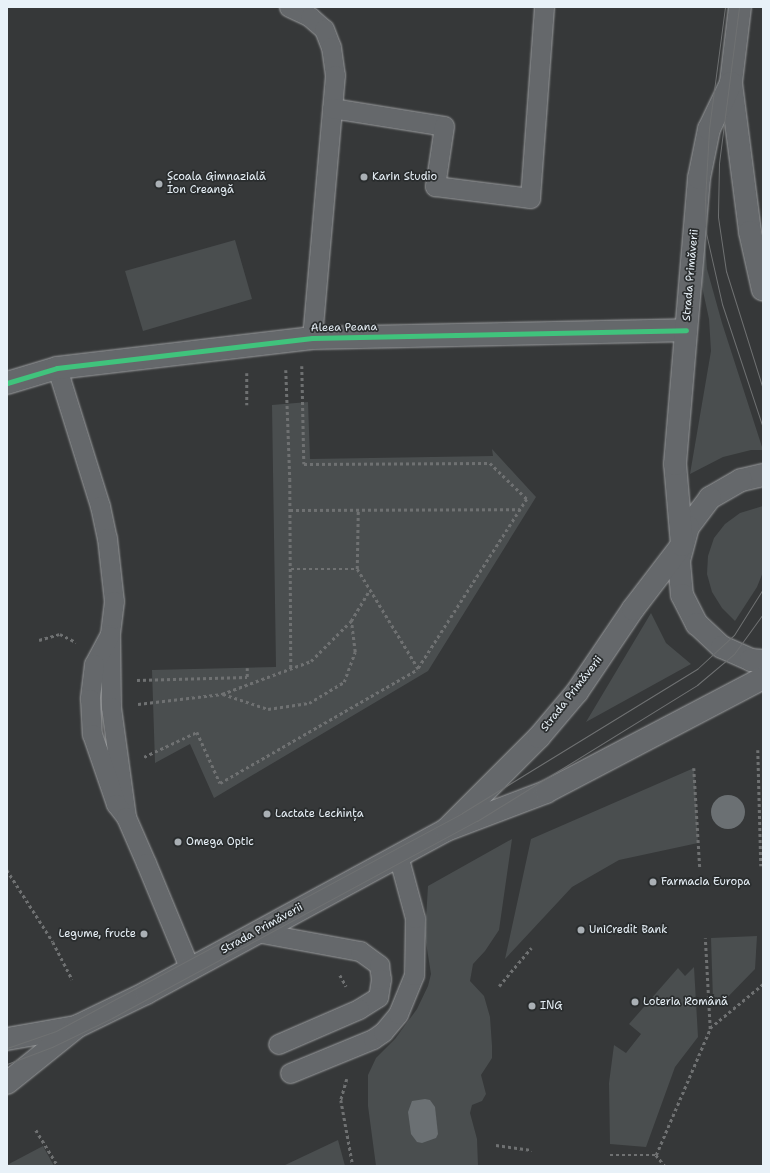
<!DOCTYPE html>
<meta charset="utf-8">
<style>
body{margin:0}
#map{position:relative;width:770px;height:1173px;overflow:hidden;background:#363839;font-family:"Shantell Sans",sans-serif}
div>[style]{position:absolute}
.green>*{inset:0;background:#4a4e4f}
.water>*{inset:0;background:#6b7073}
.round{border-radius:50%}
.path>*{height:2.5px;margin-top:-1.25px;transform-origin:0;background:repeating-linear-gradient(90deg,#6f7172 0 3px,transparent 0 6px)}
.roads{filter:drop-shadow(0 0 1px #9b9d9f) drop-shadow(0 0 1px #9b9d9f)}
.lane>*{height:19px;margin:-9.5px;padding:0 9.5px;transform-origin:9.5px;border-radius:9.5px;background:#65686b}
.street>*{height:22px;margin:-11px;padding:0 11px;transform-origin:11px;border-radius:11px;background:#65686b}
.secondary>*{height:22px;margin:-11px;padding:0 11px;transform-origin:11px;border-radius:11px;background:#65686b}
.tram>*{height:1px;margin:-0.5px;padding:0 0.5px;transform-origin:0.5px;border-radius:0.5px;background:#6f7172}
.cycleway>*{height:5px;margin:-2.5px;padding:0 2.5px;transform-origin:2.5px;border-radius:2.5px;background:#40c37c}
.dots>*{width:11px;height:11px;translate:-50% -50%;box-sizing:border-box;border:2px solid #2a2d2e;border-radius:50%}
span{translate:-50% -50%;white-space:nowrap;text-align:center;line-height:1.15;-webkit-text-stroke:3.5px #2a2d2e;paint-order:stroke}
.poi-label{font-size:11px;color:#e8f1f8}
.left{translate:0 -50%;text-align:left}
.right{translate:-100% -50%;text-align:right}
.street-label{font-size:11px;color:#e8f1f8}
.frame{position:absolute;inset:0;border:8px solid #e8f1f8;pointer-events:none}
</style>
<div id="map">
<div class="green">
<i style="clip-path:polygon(235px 240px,252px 299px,143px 331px,125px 271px)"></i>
<i style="clip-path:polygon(705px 241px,707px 269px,722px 323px,763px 450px,751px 450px,723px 457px,690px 474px,711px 351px,709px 319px,701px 282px)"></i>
<i style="clip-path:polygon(308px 402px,310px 459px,493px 456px,492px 449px,536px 497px,428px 671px,214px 798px,190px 744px,155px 763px,152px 670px,276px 667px,272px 405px)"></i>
<i style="clip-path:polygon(763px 506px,763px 572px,757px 587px,735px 621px,722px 608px,712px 592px,707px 574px,708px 556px,714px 538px,725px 524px,740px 513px)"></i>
<i style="clip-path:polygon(651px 613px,666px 643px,691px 664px,586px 722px)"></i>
<i style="clip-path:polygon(694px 768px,698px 843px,619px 860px,572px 887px,505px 959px,531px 839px)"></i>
<i style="clip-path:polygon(512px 839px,499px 930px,485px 951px,473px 964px,470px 981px,484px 996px,490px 1017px,492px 1046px,492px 1058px,481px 1075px,486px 1094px,482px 1101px,472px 1105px,470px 1113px,477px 1139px,478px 1166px,376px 1166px,368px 1106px,368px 1075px,376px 1058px,395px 1039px,417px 1009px,428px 986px,431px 974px,425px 936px,428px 886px)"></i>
<i style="clip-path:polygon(757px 936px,755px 969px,720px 1005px,713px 1000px,711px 938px)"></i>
<i style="clip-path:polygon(694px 967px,698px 1037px,675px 1067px,646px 1147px,610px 1144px,609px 1083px,614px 1045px,626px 1053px,641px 1034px,629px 1024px,678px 968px,685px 976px)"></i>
<i style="clip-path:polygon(338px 1140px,345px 1166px,283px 1166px)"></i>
<i style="clip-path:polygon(43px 1146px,54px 1166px,7px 1166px,7px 1165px)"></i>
</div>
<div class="water">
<i class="round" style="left:711px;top:795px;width:34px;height:34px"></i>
<i style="clip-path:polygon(425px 1099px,430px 1100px,435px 1107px,438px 1134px,436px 1138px,422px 1143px,417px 1142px,411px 1134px,408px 1112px,412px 1101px)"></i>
</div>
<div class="path">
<i style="left:302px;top:366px;width:98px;rotate:88.8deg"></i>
<i style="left:304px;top:464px;width:186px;rotate:-0.3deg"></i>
<i style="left:490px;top:463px;width:52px;rotate:44.2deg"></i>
<i style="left:527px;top:499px;width:202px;rotate:122.7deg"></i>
<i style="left:286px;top:370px;width:109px;rotate:87.9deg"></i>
<i style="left:290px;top:479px;width:190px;rotate:89.7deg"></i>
<i style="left:247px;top:373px;width:32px;rotate:90deg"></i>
<i style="left:290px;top:510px;width:230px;rotate:-0.2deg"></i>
<i style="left:291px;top:569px;width:66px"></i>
<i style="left:357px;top:569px;width:59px;rotate:-89deg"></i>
<i style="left:39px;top:640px;width:22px;rotate:-16deg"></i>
<i style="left:60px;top:634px;width:18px;rotate:27deg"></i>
<i style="left:137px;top:680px;width:110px;rotate:-1.6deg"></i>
<i style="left:247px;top:677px;width:9px;rotate:-90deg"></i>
<i style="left:223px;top:694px;width:47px;rotate:18.4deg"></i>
<i style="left:268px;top:709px;width:41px;rotate:-8.3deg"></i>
<i style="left:309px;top:703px;width:41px;rotate:-31deg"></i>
<i style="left:344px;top:682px;width:32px;rotate:-70deg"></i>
<i style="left:355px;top:652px;width:31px;rotate:-97deg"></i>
<i style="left:138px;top:704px;width:85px;rotate:-6.8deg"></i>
<i style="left:222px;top:694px;width:95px;rotate:-20.3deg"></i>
<i style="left:311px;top:661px;width:57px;rotate:-45deg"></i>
<i style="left:351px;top:621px;width:35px;rotate:-59deg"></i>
<i style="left:758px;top:750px;width:116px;rotate:88.5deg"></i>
<i style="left:144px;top:757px;width:59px;rotate:-25.3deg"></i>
<i style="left:197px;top:732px;width:56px;rotate:65.7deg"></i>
<i style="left:220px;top:783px;width:228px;rotate:-29.9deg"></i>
<i style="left:418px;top:669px;width:117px;rotate:-121.4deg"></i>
<i style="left:694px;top:768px;width:101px;rotate:86.6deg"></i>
<i style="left:7px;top:870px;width:85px;rotate:57.4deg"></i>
<i style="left:53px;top:942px;width:42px;rotate:62.8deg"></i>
<i style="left:340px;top:975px;width:13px;rotate:61deg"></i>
<i style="left:499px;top:986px;width:50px;rotate:-49.9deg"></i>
<i style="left:710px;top:1028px;width:69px;rotate:-39.7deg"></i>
<i style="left:347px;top:1079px;width:22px;rotate:106deg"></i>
<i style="left:341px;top:1100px;width:67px;rotate:79.7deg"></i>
<i style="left:36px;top:1130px;width:42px;rotate:58.6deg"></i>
<i style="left:496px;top:1145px;width:36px;rotate:8deg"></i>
<i style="left:610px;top:1155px;width:46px"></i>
<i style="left:656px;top:1155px;width:137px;rotate:-66.8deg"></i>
<i style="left:710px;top:1029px;width:91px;rotate:-93.1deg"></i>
<i style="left:656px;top:1155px;width:14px;rotate:51deg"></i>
</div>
<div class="roads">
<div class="lane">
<i style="left:289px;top:7px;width:23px;rotate:25deg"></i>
<i style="left:310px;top:17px;width:18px;rotate:41deg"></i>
<i style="left:324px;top:29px;width:19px;rotate:69deg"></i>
<i style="left:331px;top:47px;width:28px;rotate:82deg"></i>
<i style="left:335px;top:75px;width:264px;rotate:95deg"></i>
<i style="left:332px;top:108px;width:113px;rotate:9.1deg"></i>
<i style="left:444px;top:126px;width:61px;rotate:98.5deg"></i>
<i style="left:435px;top:186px;width:96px;rotate:7.2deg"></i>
<i style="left:530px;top:198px;width:192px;rotate:-85.8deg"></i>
<i style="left:57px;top:368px;width:145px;rotate:72.7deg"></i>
<i style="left:100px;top:506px;width:33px;rotate:78deg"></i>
<i style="left:107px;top:538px;width:63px;rotate:83.7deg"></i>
<i style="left:114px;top:601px;width:33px;rotate:97deg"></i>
<i style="left:110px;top:634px;width:73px;rotate:89.2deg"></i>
<i style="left:111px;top:707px;width:111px;rotate:82.2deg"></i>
<i style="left:109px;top:636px;width:32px;rotate:118deg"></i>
<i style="left:94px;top:664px;width:35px;rotate:97deg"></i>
<i style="left:90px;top:699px;width:35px;rotate:87deg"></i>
<i style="left:92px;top:734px;width:74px;rotate:71.1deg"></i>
<i style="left:116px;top:804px;width:16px;rotate:52deg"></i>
<i style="left:126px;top:817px;width:50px;rotate:66.5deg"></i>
<i style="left:146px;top:863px;width:115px;rotate:67.5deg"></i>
<i style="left:256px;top:932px;width:106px;rotate:10.4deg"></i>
<i style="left:360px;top:951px;width:24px;rotate:36deg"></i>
<i style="left:379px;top:965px;width:14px;rotate:82deg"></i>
<i style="left:381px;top:979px;width:18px;rotate:99deg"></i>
<i style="left:378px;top:997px;width:22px;rotate:148deg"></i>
<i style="left:359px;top:1009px;width:88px;rotate:156.6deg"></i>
<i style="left:290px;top:1073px;width:90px;rotate:-22.3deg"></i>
<i style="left:373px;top:1039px;width:12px;rotate:-35deg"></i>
<i style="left:383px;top:1032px;width:23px;rotate:-50deg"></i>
<i style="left:398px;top:1014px;width:42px;rotate:-67.7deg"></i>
<i style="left:414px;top:975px;width:57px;rotate:-89deg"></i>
<i style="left:415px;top:918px;width:65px;rotate:-105.1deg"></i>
</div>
<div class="street">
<i style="left:7px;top:383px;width:52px;rotate:-16.7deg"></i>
<i style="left:57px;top:368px;width:257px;rotate:-6.7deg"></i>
<i style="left:312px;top:338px;width:374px;rotate:-1.2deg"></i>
</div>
<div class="secondary">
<i style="left:740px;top:7px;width:77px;rotate:96.8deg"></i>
<i style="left:731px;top:83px;width:150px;rotate:82.7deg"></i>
<i style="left:750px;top:232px;width:59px;rotate:77.4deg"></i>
<i style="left:763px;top:475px;width:23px;rotate:167deg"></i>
<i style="left:741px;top:480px;width:36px;rotate:150deg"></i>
<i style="left:710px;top:498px;width:36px;rotate:127deg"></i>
<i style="left:688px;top:527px;width:35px;rotate:105deg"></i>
<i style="left:679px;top:561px;width:34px;rotate:85deg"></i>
<i style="left:682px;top:595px;width:33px;rotate:63deg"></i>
<i style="left:697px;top:624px;width:34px;rotate:43deg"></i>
<i style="left:722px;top:647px;width:32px;rotate:24deg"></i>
<i style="left:751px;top:660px;width:12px;rotate:5deg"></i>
<i style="left:448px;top:828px;width:129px;rotate:-45deg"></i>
<i style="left:539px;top:737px;width:59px;rotate:-49.8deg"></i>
<i style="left:577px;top:692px;width:100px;rotate:-56deg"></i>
<i style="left:633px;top:609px;width:81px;rotate:-52.6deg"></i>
<i style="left:682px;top:545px;width:81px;rotate:-94.9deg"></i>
<i style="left:675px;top:464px;width:287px;rotate:-85.2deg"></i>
<i style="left:699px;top:178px;width:50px;rotate:-78.5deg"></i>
<i style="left:709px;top:129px;width:51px;rotate:-64.4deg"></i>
<i style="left:7px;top:1039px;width:69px;rotate:-10deg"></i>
<i style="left:7px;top:1083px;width:91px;rotate:-38.8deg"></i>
<i style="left:78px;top:1026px;width:76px;rotate:-25.9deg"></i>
<i style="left:146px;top:993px;width:341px;rotate:-28.5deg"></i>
<i style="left:446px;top:830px;width:107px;rotate:-20.8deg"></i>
<i style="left:546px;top:792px;width:245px;rotate:-27.7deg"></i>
</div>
</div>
<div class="tram">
<i style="left:725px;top:7px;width:123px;rotate:97.5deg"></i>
<i style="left:709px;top:129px;width:72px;rotate:93.2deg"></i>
<i style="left:705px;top:201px;width:32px;rotate:88deg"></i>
<i style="left:706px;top:233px;width:73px;rotate:77.3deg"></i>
<i style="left:722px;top:304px;width:131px;rotate:71.7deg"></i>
<i style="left:739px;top:7px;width:157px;rotate:97.3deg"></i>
<i style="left:719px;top:163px;width:54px;rotate:91.1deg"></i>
<i style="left:718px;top:217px;width:55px;rotate:81.6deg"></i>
<i style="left:726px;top:271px;width:124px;rotate:72.6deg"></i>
<i style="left:7px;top:1048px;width:52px;rotate:-19.1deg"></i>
<i style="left:56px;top:1031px;width:461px;rotate:-28.2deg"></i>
<i style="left:462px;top:813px;width:276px;rotate:-31.5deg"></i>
<i style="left:697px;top:669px;width:50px;rotate:-42.6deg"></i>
<i style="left:734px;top:635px;width:54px;rotate:-57.8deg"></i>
<i style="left:7px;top:1064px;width:48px;rotate:-20.7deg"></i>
<i style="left:52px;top:1047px;width:67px;rotate:-25.8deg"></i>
<i style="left:112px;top:1018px;width:415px;rotate:-28.4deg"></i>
<i style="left:477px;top:821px;width:259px;rotate:-31.7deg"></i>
<i style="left:697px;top:685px;width:48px;rotate:-40deg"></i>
<i style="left:734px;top:654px;width:49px;rotate:-54.1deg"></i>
</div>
<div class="cycleway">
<i style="left:7px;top:383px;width:52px;rotate:-16.7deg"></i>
<i style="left:57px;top:368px;width:257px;rotate:-6.7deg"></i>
<i style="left:312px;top:338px;width:374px;rotate:-1.2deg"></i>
</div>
<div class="dots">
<i style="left:364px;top:177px;background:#aab0b5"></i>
<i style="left:159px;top:184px;background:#aab0b5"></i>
<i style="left:267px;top:814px;background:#aab0b5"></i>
<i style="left:178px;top:842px;background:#aab0b5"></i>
<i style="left:653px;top:882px;background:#aab0b5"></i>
<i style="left:581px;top:930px;background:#aab0b5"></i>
<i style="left:144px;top:934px;background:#aab0b5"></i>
<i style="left:635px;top:1002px;background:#aab0b5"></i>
<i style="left:532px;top:1006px;background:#aab0b5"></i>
</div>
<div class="poi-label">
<span class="left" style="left:372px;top:177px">Karin Studio</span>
<span class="left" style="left:167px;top:184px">Școala Gimnazială<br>Ion Creangă</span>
<span class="left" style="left:275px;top:814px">Lactate Lechința</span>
<span class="left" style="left:186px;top:842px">Omega Optic</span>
<span class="left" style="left:661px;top:882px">Farmacia Europa</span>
<span class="left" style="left:589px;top:930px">UniCredit Bank</span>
<span class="right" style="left:136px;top:934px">Legume, fructe</span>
<span class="left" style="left:643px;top:1002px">Loteria Română</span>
<span class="left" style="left:540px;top:1006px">ING</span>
</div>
<div class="street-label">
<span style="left:691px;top:275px;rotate:-85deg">Strada Primăverii</span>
<span style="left:344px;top:328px;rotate:-1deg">Aleea Peana</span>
<span style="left:572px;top:694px;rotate:-52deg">Strada Primăverii</span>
<span style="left:262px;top:929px;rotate:-29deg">Strada Primăverii</span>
</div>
<div class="frame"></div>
</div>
